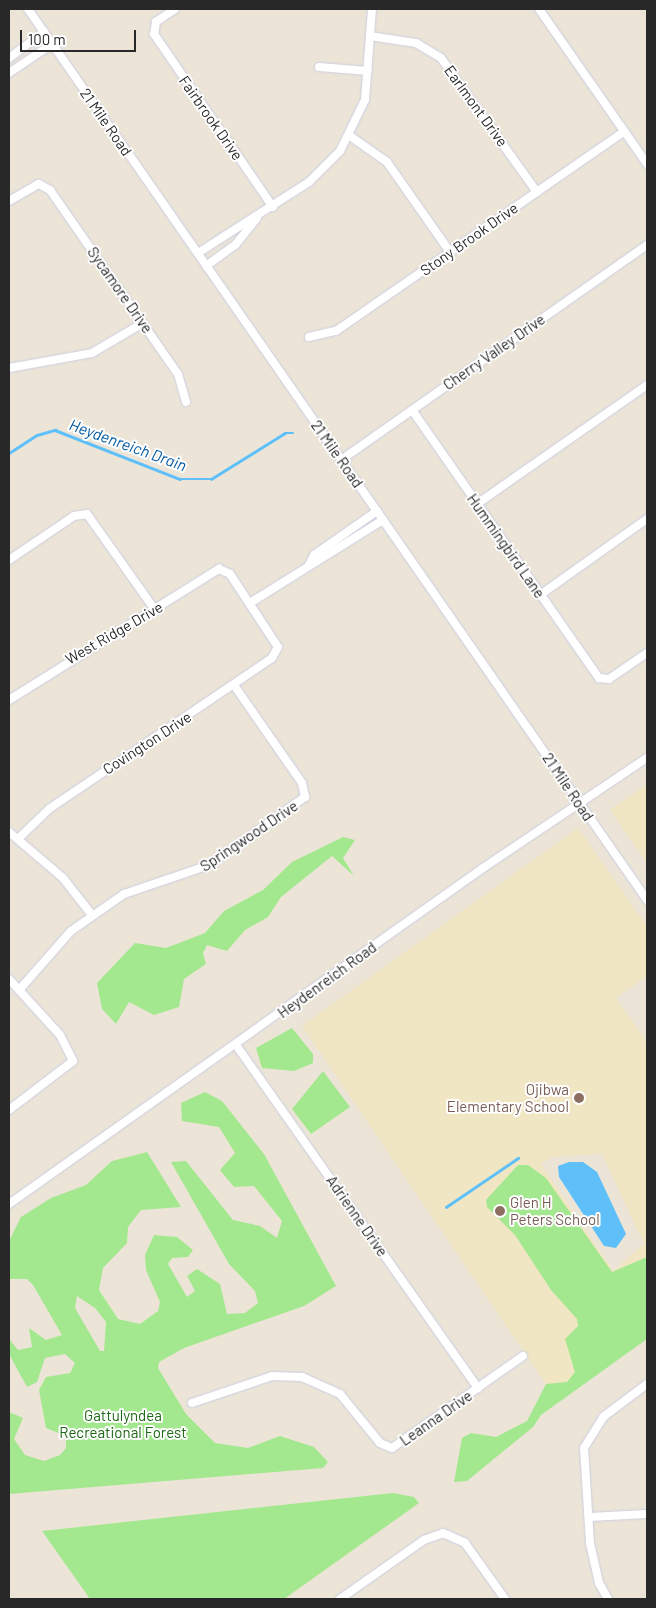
<!DOCTYPE html>
<style>
body{margin:0}
#map{position:relative;width:656px;height:1608px;overflow:hidden;background:#ece5d7;font-family:Barlow,sans-serif}
div>[style]{position:absolute}
.education>*{inset:0;background:#f0e6c4}
.green>*{inset:0;background:#a3e88e}
.water>*{inset:0;background:#5fc0f9}
.stream>*{height:2.5px;margin:-1.25px;padding:0 1.25px;transform-origin:1.25px;border-radius:1.25px;background:#5fc0f9}
.roads{filter:drop-shadow(0 0 1px #cdcee3) drop-shadow(0 0 1px #cdcee3)}
.minor>*{height:8px;margin:-4px;padding:0 4px;transform-origin:4px;border-radius:4px;background:#fff}
.dots>*{width:14px;height:14px;translate:-50% -50%;box-sizing:border-box;border:2px solid #fff;border-radius:50%}
span{translate:-50% -50%;white-space:nowrap;text-align:center;line-height:1.15;-webkit-text-stroke:4px #fff;paint-order:stroke}
.street-label{font-size:15px;color:#282828}
.education-label{font-size:15px;color:#785e54}
.right{translate:-100% -50%;text-align:right}
.left{translate:0 -50%;text-align:left}
.park-label{font-size:15px;color:#1b6913}
.water-label{font-size:16px;color:#0259a2;font-style:italic}
.frame{position:absolute;inset:0;border:10px solid #282828;pointer-events:none}
.scale{position:absolute;left:20px;top:30px;width:116px;height:22px;box-sizing:border-box;border:2px solid #282828;border-top:0;padding-left:6px;font-size:15px;line-height:18px;white-space:nowrap;color:#282828;-webkit-text-stroke:4px #fff;paint-order:stroke}
</style>
<div id="map">
<div class="education">
<i style="clip-path:polygon(647px 784px,647px 863px,610px 810px)"></i>
<i style="clip-path:polygon(evenodd,578px 828px,647px 926px,647px 976px,616px 998px,647px 1042px,647px 1335px,556px 1399px,302px 1026px,578px 828px,602px 1154px,644px 1244px,613px 1271px,541px 1164px,552px 1157px,602px 1154px)"></i>
</div>
<div class="green">
<i style="clip-path:polygon(343px 837px,355px 840px,343px 858px,354px 876px,332px 856px,281px 897px,268px 917px,245px 930px,227px 951px,207px 945px,203px 953px,206px 964px,184px 979px,179px 1007px,154px 1015px,129px 1002px,116px 1024px,102px 1009px,97px 983px,135px 943px,166px 948px,205px 933px,224px 911px,263px 890px,292px 862px)"></i>
<i style="clip-path:polygon(292px 1028px,313px 1054px,313px 1063px,294px 1071px,262px 1068px,256px 1048px)"></i>
<i style="clip-path:polygon(323px 1071px,350px 1107px,311px 1134px,292px 1109px)"></i>
<i style="clip-path:polygon(evenodd,205px 1092px,222px 1101px,264px 1154px,336px 1286px,304px 1306px,184px 1348px,159px 1362px,158px 1368px,186px 1414px,215px 1443px,248px 1448px,280px 1436px,314px 1447px,328px 1462px,323px 1468px,9px 1494px,9px 1412px,23px 1418px,14px 1439px,25px 1455px,44px 1461px,60px 1455px,66px 1448px,66px 1436px,46px 1428px,39px 1390px,46px 1377px,70px 1373px,75px 1363px,65px 1354px,45px 1358px,37px 1382px,27px 1387px,9px 1354px,9px 1339px,18px 1350px,32px 1347px,29px 1328px,46px 1340px,62px 1335px,33px 1285px,27px 1279px,9px 1279px,9px 1241px,21px 1217px,51px 1198px,86px 1185px,112px 1161px,147px 1152px,181px 1207px,141px 1210px,128px 1227px,127px 1243px,103px 1268px,99px 1290px,118px 1319px,140px 1324px,158px 1311px,160px 1302px,146px 1270px,145px 1255px,154px 1235px,177px 1237px,193px 1250px,188px 1257px,172px 1258px,168px 1264px,187px 1297px,195px 1291px,187px 1276px,197px 1269px,220px 1284px,227px 1314px,245px 1313px,258px 1303px,255px 1291px,229px 1264px,171px 1162px,186px 1161px,233px 1220px,260px 1226px,277px 1238px,282px 1221px,254px 1186px,234px 1187px,220px 1170px,235px 1153px,219px 1127px,182px 1121px,181px 1103px,205px 1092px,77px 1296px,95px 1308px,106px 1322px,104px 1351px,100px 1351px,75px 1308px,77px 1296px)"></i>
<i style="clip-path:polygon(518px 1165px,528px 1165px,546px 1178px,612px 1272px,647px 1257px,647px 1339px,541px 1415px,533px 1427px,467px 1481px,454px 1482px,462px 1438px,471px 1433px,496px 1437px,527px 1421px,546px 1384px,567px 1382px,575px 1372px,565px 1339px,578px 1326px,577px 1319px,551px 1290px,515px 1235px,487px 1207px,486px 1200px)"></i>
<i style="clip-path:polygon(393px 1493px,414px 1497px,419px 1503px,284px 1599px,90px 1599px,42px 1531px)"></i>
</div>
<div class="water">
<i style="clip-path:polygon(569px 1162px,583px 1162px,597px 1172px,626px 1234px,616px 1248px,604px 1246px,559px 1177px,558px 1166px)"></i>
</div>
<div class="stream">
<i style="left:9px;top:453px;width:33px;rotate:-33deg"></i>
<i style="left:37px;top:435px;width:19px;rotate:-16deg"></i>
<i style="left:55px;top:430px;width:134px;rotate:21.4deg"></i>
<i style="left:180px;top:479px;width:31px"></i>
<i style="left:211px;top:479px;width:87px;rotate:-31.9deg"></i>
<i style="left:285px;top:433px;width:8px"></i>
<i style="left:446px;top:1207px;width:87px;rotate:-34.2deg"></i>
</div>
<div class="roads">
<div class="minor">
<i style="left:28px;top:9px;width:1085px;rotate:55.21deg"></i>
<i style="left:175px;top:9px;width:23px;rotate:146deg"></i>
<i style="left:156px;top:22px;width:12px;rotate:99deg"></i>
<i style="left:154px;top:34px;width:210px;rotate:55.5deg"></i>
<i style="left:539px;top:9px;width:189px;rotate:55.1deg"></i>
<i style="left:370px;top:36px;width:47px;rotate:8.7deg"></i>
<i style="left:416px;top:43px;width:29px;rotate:31deg"></i>
<i style="left:441px;top:58px;width:165px;rotate:54.4deg"></i>
<i style="left:9px;top:58px;width:44px;rotate:-36.6deg"></i>
<i style="left:319px;top:67px;width:49px;rotate:4.7deg"></i>
<i style="left:9px;top:73px;width:52px;rotate:-34deg"></i>
<i style="left:350px;top:136px;width:45px;rotate:35.1deg"></i>
<i style="left:387px;top:162px;width:110px;rotate:55deg"></i>
<i style="left:9px;top:201px;width:34px;rotate:-30deg"></i>
<i style="left:39px;top:184px;width:13px;rotate:29deg"></i>
<i style="left:50px;top:190px;width:224px;rotate:55.2deg"></i>
<i style="left:178px;top:374px;width:29px;rotate:74deg"></i>
<i style="left:198px;top:253px;width:132px;rotate:-32.6deg"></i>
<i style="left:309px;top:182px;width:44px;rotate:-45deg"></i>
<i style="left:340px;top:151px;width:57px;rotate:-63.9deg"></i>
<i style="left:365px;top:100px;width:91px;rotate:-85.6deg"></i>
<i style="left:206px;top:266px;width:37px;rotate:-36deg"></i>
<i style="left:236px;top:244px;width:33px;rotate:-51deg"></i>
<i style="left:309px;top:337px;width:28px;rotate:-13deg"></i>
<i style="left:336px;top:331px;width:351px;rotate:-34.7deg"></i>
<i style="left:9px;top:368px;width:84px;rotate:-10.2deg"></i>
<i style="left:92px;top:353px;width:59px;rotate:-30.5deg"></i>
<i style="left:412px;top:410px;width:327px;rotate:55.1deg"></i>
<i style="left:599px;top:678px;width:10px;rotate:6deg"></i>
<i style="left:609px;top:679px;width:46px;rotate:-34.4deg"></i>
<i style="left:341px;top:460px;width:374px;rotate:-35.1deg"></i>
<i style="left:477px;top:504px;width:208px;rotate:-35deg"></i>
<i style="left:9px;top:560px;width:78px;rotate:-34.1deg"></i>
<i style="left:74px;top:516px;width:13px;rotate:-9deg"></i>
<i style="left:87px;top:514px;width:118px;rotate:54.7deg"></i>
<i style="left:309px;top:565px;width:11px;rotate:-63deg"></i>
<i style="left:314px;top:555px;width:77px;rotate:-34.9deg"></i>
<i style="left:540px;top:595px;width:131px;rotate:-35.4deg"></i>
<i style="left:250px;top:603px;width:157px;rotate:-32deg"></i>
<i style="left:9px;top:700px;width:248px;rotate:-32deg"></i>
<i style="left:219px;top:569px;width:12px;rotate:24deg"></i>
<i style="left:230px;top:574px;width:87px;rotate:56.7deg"></i>
<i style="left:278px;top:647px;width:13px;rotate:119deg"></i>
<i style="left:272px;top:658px;width:269px;rotate:145.9deg"></i>
<i style="left:49px;top:809px;width:43px;rotate:135.9deg"></i>
<i style="left:9px;top:832px;width:71px;rotate:40.4deg"></i>
<i style="left:63px;top:878px;width:47px;rotate:51.9deg"></i>
<i style="left:9px;top:979px;width:76px;rotate:47.7deg"></i>
<i style="left:60px;top:1035px;width:29px;rotate:63deg"></i>
<i style="left:73px;top:1061px;width:81px;rotate:142.6deg"></i>
<i style="left:20px;top:989px;width:77px;rotate:-48.7deg"></i>
<i style="left:71px;top:931px;width:65px;rotate:-34.9deg"></i>
<i style="left:124px;top:894px;width:90px;rotate:-18.8deg"></i>
<i style="left:209px;top:865px;width:118px;rotate:-35.3deg"></i>
<i style="left:305px;top:797px;width:14px;rotate:-102deg"></i>
<i style="left:302px;top:783px;width:119px;rotate:-124.8deg"></i>
<i style="left:236px;top:1045px;width:420px;rotate:54.8deg"></i>
<i style="left:9px;top:1204px;width:581px;rotate:-35.33deg"></i>
<i style="left:483px;top:868px;width:197px;rotate:-33.9deg"></i>
<i style="left:192px;top:1403px;width:84px;rotate:-18.6deg"></i>
<i style="left:272px;top:1376px;width:30px;rotate:2deg"></i>
<i style="left:302px;top:1377px;width:42px;rotate:24.1deg"></i>
<i style="left:340px;top:1394px;width:63px;rotate:50.8deg"></i>
<i style="left:380px;top:1443px;width:13px;rotate:23deg"></i>
<i style="left:392px;top:1448px;width:160px;rotate:-35.1deg"></i>
<i style="left:589px;top:1517px;width:58px;rotate:-3deg"></i>
<i style="left:340px;top:1599px;width:103px;rotate:-35.1deg"></i>
<i style="left:424px;top:1540px;width:20px;rotate:-20deg"></i>
<i style="left:443px;top:1533px;width:24px;rotate:24deg"></i>
<i style="left:465px;top:1543px;width:69px;rotate:54.5deg"></i>
<i style="left:608px;top:1599px;width:18px;rotate:-119deg"></i>
<i style="left:599px;top:1583px;width:41px;rotate:-102.7deg"></i>
<i style="left:590px;top:1543px;width:95px;rotate:-93.6deg"></i>
<i style="left:584px;top:1448px;width:36px;rotate:-58deg"></i>
<i style="left:603px;top:1417px;width:55px;rotate:-36.9deg"></i>
</div>
</div>
<div class="dots">
<i style="left:579px;top:1098px;background:#8d6e63"></i>
<i style="left:500px;top:1211px;background:#8d6e63"></i>
</div>
<div class="street-label">
<span style="left:476px;top:106px;rotate:54deg">Earlmont Drive</span>
<span style="left:211px;top:118px;rotate:55deg">Fairbrook Drive</span>
<span style="left:106px;top:122px;rotate:55deg">21 Mile Road</span>
<span style="left:469px;top:239px;rotate:-35deg">Stony Brook Drive</span>
<span style="left:120px;top:290px;rotate:55deg">Sycamore Drive</span>
<span style="left:494px;top:352px;rotate:-35deg">Cherry Valley Drive</span>
<span style="left:337px;top:454px;rotate:55deg">21 Mile Road</span>
<span style="left:506px;top:546px;rotate:55deg">Hummingbird Lane</span>
<span style="left:114px;top:633px;rotate:-30deg">West Ridge Drive</span>
<span style="left:147px;top:743px;rotate:-33deg">Covington Drive</span>
<span style="left:568px;top:787px;rotate:56deg">21 Mile Road</span>
<span style="left:249px;top:836px;rotate:-34deg">Springwood Drive</span>
<span style="left:327px;top:980px;rotate:-36deg">Heydenreich Road</span>
<span style="left:357px;top:1216px;rotate:55deg">Adrienne Drive</span>
<span style="left:436px;top:1418px;rotate:-35deg">Leanna Drive</span>
</div>
<div class="education-label">
<span class="right" style="left:569px;top:1098px">Ojibwa<br>Elementary School</span>
<span class="left" style="left:510px;top:1211px">Glen H<br>Peters School</span>
</div>
<div class="park-label">
<span style="left:123px;top:1424px">Gattulyndea<br>Recreational Forest</span>
</div>
<div class="water-label">
<span style="left:128px;top:445px;rotate:20deg">Heydenreich Drain</span>
</div>
<div class="frame"></div>
<div class="scale">100 m</div>
</div>
